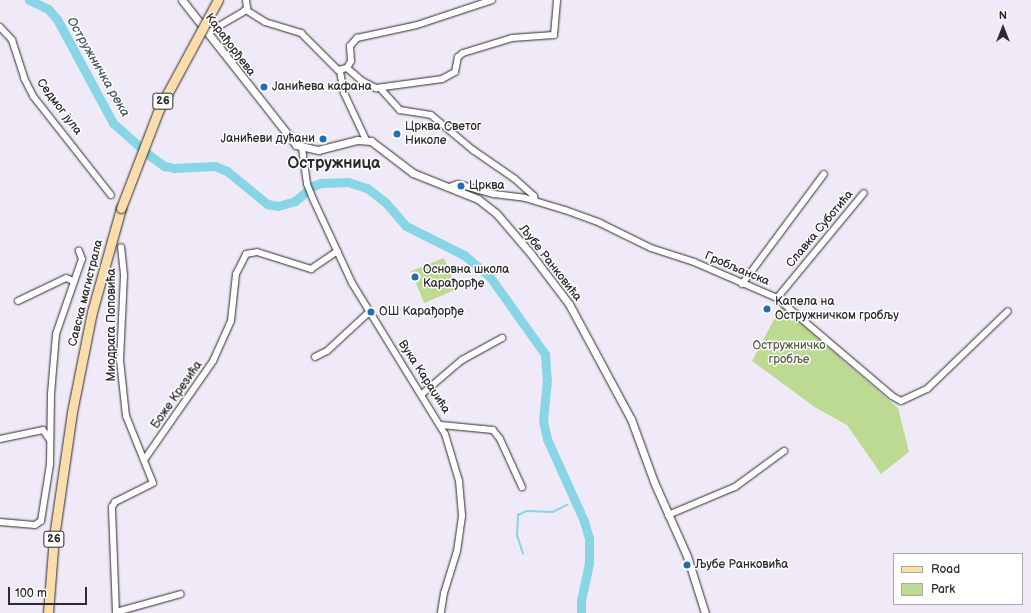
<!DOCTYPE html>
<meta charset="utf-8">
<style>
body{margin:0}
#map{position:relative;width:1031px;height:613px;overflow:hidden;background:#f0eaf8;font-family:"Balsamiq Sans",sans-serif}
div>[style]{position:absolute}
.green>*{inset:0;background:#bdda92}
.stream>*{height:1.5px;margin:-0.75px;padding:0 0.75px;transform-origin:0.75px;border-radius:0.75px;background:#87d5e5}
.river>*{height:9px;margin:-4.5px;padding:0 4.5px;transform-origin:4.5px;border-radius:4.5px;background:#87d5e5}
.roads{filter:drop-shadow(0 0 1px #2b2b2b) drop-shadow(0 0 1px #2b2b2b)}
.minor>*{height:6px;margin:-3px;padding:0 3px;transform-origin:3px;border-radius:3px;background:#fff}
.tertiary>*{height:7px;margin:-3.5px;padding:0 3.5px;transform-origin:3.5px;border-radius:3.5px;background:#fff}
.primary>*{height:9px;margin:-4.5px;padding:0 4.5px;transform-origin:4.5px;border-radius:4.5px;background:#faddab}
.bridges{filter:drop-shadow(0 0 1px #2b2b2b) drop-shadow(0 0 1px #2b2b2b)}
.primary-bridge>*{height:9px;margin:-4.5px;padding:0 4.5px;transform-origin:4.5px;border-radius:4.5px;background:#faddab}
.dots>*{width:11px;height:11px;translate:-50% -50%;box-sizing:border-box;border:2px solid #fff;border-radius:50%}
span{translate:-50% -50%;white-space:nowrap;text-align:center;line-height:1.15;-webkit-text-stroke:3px #fff;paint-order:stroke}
.shield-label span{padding:1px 3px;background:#fff;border:1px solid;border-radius:3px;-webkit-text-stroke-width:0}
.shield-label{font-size:11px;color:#2b2b2b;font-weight:700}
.street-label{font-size:12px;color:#2b2b2b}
.poi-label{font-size:12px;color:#2b2b2b}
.left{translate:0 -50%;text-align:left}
.right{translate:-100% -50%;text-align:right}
.park-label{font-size:12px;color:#57604a}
.water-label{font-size:13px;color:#475e63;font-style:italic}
.district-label{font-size:16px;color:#2b2b2b;font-weight:700}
.legend{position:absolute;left:893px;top:553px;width:130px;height:52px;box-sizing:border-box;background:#fff;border:1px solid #aaa;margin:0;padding:5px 7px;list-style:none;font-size:12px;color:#2b2b2b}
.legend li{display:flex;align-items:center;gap:8px;height:20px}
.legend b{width:20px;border:1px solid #aaa}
.north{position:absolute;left:983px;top:8px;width:40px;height:40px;-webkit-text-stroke:3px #fff;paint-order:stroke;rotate:0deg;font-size:11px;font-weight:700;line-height:16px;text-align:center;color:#2b2b2b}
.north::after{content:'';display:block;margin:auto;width:14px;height:18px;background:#2b2b2b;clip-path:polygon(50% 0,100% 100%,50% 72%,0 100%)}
.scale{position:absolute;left:8px;top:587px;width:79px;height:18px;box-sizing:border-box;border:2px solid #2b2b2b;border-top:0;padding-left:5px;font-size:12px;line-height:14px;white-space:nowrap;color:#2b2b2b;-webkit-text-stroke:3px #fff;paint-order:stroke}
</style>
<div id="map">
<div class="green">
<i style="clip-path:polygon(444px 258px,457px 289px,424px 303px,411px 271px)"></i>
<i style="clip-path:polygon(781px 306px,898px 408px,909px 452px,881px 474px,847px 425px,816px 408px,752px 361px)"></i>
</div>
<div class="stream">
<i style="left:523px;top:554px;width:19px;rotate:-108deg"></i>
<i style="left:517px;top:536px;width:21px;rotate:-87deg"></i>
<i style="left:518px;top:515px;width:10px;rotate:-24deg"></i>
<i style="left:527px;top:511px;width:26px;rotate:2deg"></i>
<i style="left:553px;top:512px;width:16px;rotate:-27deg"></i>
</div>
<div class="river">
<i style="left:29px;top:0;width:21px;rotate:25deg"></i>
<i style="left:48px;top:9px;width:13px;rotate:48deg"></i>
<i style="left:57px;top:19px;width:118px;rotate:61.7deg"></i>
<i style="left:113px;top:123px;width:48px;rotate:41.6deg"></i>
<i style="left:149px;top:155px;width:19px;rotate:36deg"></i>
<i style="left:164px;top:166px;width:10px;rotate:11deg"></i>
<i style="left:174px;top:168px;width:41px;rotate:-2.8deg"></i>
<i style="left:215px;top:166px;width:13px;rotate:23deg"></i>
<i style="left:227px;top:171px;width:52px;rotate:39.5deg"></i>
<i style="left:267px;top:204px;width:11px;rotate:10deg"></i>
<i style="left:278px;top:206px;width:18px;rotate:-16deg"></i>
<i style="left:295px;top:201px;width:23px;rotate:-40deg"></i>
<i style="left:313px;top:186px;width:9px;rotate:-21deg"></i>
<i style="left:321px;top:183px;width:27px;rotate:-2deg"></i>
<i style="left:348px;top:182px;width:20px;rotate:18deg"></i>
<i style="left:367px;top:188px;width:24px;rotate:38deg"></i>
<i style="left:386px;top:203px;width:30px;rotate:49deg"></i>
<i style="left:406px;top:226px;width:65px;rotate:26.6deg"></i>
<i style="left:464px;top:255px;width:34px;rotate:40deg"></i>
<i style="left:490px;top:277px;width:95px;rotate:54.5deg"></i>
<i style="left:545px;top:354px;width:26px;rotate:86deg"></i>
<i style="left:547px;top:380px;width:41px;rotate:95.6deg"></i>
<i style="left:543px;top:421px;width:18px;rotate:77deg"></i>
<i style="left:547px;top:439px;width:90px;rotate:65.7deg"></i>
<i style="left:584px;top:521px;width:18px;rotate:74deg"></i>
<i style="left:589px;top:538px;width:25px;rotate:90deg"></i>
<i style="left:589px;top:563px;width:38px;rotate:102deg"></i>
<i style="left:581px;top:600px;width:13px;rotate:90deg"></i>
</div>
<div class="roads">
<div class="minor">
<i style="left:246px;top:10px;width:22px;rotate:32deg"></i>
<i style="left:265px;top:22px;width:38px;rotate:17deg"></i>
<i style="left:301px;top:33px;width:52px;rotate:45deg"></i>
<i style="left:338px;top:70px;width:9px;rotate:-13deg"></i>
<i style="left:0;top:27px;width:18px;rotate:47deg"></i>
<i style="left:12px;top:40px;width:40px;rotate:72deg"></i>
<i style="left:24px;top:78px;width:20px;rotate:63deg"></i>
<i style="left:33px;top:96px;width:126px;rotate:51.8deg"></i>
<i style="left:207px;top:33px;width:42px;rotate:-30.3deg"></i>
<i style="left:243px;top:12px;width:6px;rotate:-45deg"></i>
<i style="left:247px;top:8px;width:8px;rotate:-97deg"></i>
<i style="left:347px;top:68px;width:20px;rotate:41deg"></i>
<i style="left:362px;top:81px;width:16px;rotate:27deg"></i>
<i style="left:376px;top:88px;width:67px;rotate:-7.8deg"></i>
<i style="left:442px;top:79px;width:15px;rotate:-28deg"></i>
<i style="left:455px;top:72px;width:15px;rotate:-79deg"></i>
<i style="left:458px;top:57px;width:6px;rotate:-39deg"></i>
<i style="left:463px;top:53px;width:51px;rotate:-17deg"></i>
<i style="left:512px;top:38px;width:42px;rotate:-4.1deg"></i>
<i style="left:554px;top:35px;width:35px;rotate:-85deg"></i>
<i style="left:347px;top:68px;width:8px;rotate:-60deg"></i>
<i style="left:351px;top:61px;width:15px;rotate:-94deg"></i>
<i style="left:350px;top:46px;width:11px;rotate:-49deg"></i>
<i style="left:357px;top:38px;width:61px;rotate:-12.2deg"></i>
<i style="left:417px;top:25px;width:79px;rotate:-18.4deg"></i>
<i style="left:340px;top:71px;width:22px;rotate:80deg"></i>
<i style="left:344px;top:93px;width:52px;rotate:64.9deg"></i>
<i style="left:380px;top:88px;width:30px;rotate:48deg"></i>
<i style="left:400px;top:110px;width:31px;rotate:9deg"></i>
<i style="left:431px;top:115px;width:55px;rotate:39.8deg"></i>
<i style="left:473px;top:150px;width:51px;rotate:34.6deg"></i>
<i style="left:515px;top:179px;width:25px;rotate:42deg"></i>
<i style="left:534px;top:196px;width:4px;rotate:76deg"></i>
<i style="left:302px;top:148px;width:36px;rotate:82deg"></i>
<i style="left:307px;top:184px;width:16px;rotate:68deg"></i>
<i style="left:313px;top:199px;width:93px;rotate:65.1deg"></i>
<i style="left:352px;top:283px;width:177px;rotate:58.4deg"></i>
<i style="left:445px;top:434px;width:49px;rotate:73.4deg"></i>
<i style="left:459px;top:481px;width:35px;rotate:85deg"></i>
<i style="left:462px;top:516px;width:35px;rotate:98deg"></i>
<i style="left:457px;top:551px;width:44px;rotate:107.2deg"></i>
<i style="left:444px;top:593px;width:20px;rotate:99deg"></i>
<i style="left:449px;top:187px;width:9px;rotate:-18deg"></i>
<i style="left:458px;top:184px;width:37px;rotate:16deg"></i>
<i style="left:494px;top:194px;width:31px;rotate:7deg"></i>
<i style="left:525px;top:198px;width:42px;rotate:16.7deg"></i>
<i style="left:565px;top:210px;width:37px;rotate:20deg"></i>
<i style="left:600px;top:223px;width:57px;rotate:26.1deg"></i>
<i style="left:651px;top:248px;width:45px;rotate:18deg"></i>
<i style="left:694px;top:262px;width:90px;rotate:23.4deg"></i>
<i style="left:777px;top:298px;width:151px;rotate:40.4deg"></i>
<i style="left:892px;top:396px;width:10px;rotate:29deg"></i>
<i style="left:901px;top:401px;width:29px;rotate:-25deg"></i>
<i style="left:927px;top:389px;width:112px;rotate:-43.9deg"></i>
<i style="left:742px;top:284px;width:137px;rotate:-53.3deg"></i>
<i style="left:777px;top:298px;width:136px;rotate:-50.4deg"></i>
<i style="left:18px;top:301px;width:53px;rotate:-25.6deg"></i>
<i style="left:66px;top:278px;width:8px;rotate:23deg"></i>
<i style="left:315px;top:357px;width:13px;rotate:-27deg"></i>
<i style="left:327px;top:351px;width:56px;rotate:-42.8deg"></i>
<i style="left:422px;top:394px;width:52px;rotate:-40.4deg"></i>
<i style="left:462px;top:360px;width:46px;rotate:-28.8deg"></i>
<i style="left:441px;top:425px;width:52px;rotate:5.5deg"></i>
<i style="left:493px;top:430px;width:11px;rotate:52deg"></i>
<i style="left:500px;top:439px;width:53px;rotate:65.4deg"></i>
<i style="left:0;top:439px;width:44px;rotate:-11.8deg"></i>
<i style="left:43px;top:430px;width:12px;rotate:55deg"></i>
<i style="left:144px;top:460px;width:121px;rotate:-55.1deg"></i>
<i style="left:213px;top:361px;width:44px;rotate:-65.8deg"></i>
<i style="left:231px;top:321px;width:47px;rotate:-83.9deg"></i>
<i style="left:236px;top:274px;width:22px;rotate:-63deg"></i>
<i style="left:246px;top:254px;width:11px;rotate:-10deg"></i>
<i style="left:257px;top:252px;width:57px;rotate:17.5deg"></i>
<i style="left:311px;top:269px;width:32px;rotate:-34deg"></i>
<i style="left:668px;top:515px;width:73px;rotate:-22.7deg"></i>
<i style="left:735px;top:487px;width:61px;rotate:-36.3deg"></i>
<i style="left:0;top:522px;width:35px;rotate:5deg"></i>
<i style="left:35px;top:525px;width:7px;rotate:-34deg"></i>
<i style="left:41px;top:521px;width:58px;rotate:-81deg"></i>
<i style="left:50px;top:464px;width:70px;rotate:-89.2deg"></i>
<i style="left:51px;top:394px;width:60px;rotate:-85.2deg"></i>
<i style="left:56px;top:334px;width:79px;rotate:-70.9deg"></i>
<i style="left:82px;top:259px;width:9px;rotate:-111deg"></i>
<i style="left:116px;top:612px;width:67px;rotate:-15.5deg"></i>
<i style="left:116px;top:613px;width:106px;rotate:-92.2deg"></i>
<i style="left:112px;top:507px;width:6px;rotate:-59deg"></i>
<i style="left:115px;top:502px;width:42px;rotate:-26.6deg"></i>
<i style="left:153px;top:483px;width:72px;rotate:-111.9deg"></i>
<i style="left:126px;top:416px;width:56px;rotate:-96.1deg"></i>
<i style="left:120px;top:360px;width:85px;rotate:-87.3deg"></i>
<i style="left:124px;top:275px;width:28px;rotate:-96deg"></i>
</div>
<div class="tertiary">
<i style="left:182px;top:0;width:184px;rotate:51.8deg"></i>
<i style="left:296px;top:145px;width:23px;rotate:13deg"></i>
<i style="left:318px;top:150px;width:40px;rotate:-14.4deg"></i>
<i style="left:357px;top:140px;width:14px;rotate:4deg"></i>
<i style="left:371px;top:141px;width:53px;rotate:37.3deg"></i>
<i style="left:413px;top:173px;width:70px;rotate:21.8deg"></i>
<i style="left:478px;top:199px;width:23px;rotate:38deg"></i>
<i style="left:496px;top:213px;width:54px;rotate:49.5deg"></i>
<i style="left:531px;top:254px;width:63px;rotate:52.8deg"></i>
<i style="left:569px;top:304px;width:131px;rotate:61.7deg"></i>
<i style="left:631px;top:419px;width:67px;rotate:69.9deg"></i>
<i style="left:654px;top:482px;width:81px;rotate:66deg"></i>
<i style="left:687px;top:556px;width:60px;rotate:72.5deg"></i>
</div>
<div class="primary">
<i style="left:48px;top:613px;width:76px;rotate:-85.5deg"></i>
<i style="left:54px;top:537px;width:126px;rotate:-81.8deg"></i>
<i style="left:72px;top:412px;width:102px;rotate:-78.7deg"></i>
<i style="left:92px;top:312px;width:108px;rotate:-74.4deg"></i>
</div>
</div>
<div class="bridges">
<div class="primary-bridge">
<i style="left:121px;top:208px;width:106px;rotate:-69deg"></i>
<i style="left:159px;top:109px;width:124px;rotate:-61.6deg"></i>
</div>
</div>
<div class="dots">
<i style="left:264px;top:87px;background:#1f6fb2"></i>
<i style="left:397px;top:134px;background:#1f6fb2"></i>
<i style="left:323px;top:139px;background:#1f6fb2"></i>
<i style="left:461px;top:186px;background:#1f6fb2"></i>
<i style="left:415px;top:277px;background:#1f6fb2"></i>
<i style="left:767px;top:309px;background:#1f6fb2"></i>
<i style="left:371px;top:312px;background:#1f6fb2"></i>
<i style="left:687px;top:565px;background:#1f6fb2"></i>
</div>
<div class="shield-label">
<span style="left:163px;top:101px">26</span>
<span style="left:54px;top:539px">26</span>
</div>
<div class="street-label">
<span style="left:230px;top:45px;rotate:53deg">Карађорђева</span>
<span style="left:59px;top:107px;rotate:53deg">Седмог јула</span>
<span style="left:820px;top:229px;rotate:-50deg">Славка Суботића</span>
<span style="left:550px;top:263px;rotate:52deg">Љубе Ранковића</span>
<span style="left:737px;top:269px;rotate:23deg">Гробљанска</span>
<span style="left:86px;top:293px;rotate:-76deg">Савска магистрала</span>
<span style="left:112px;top:325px;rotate:-90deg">Миодрага Поповића</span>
<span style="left:424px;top:377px;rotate:57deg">Вука Караџића</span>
<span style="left:177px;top:395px;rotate:-55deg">Боже Крезића</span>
</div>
<div class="poi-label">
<span class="left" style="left:272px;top:87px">Јанићева кафана</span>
<span class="left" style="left:405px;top:134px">Црква Светог<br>Николе</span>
<span class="right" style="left:315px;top:139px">Јанићеви дућани</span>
<span class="left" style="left:469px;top:186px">Црква</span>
<span class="left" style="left:423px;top:277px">Основна школа<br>Карађорђе</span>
<span class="left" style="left:775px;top:309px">Капела на<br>Остружничком гробљу</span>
<span class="left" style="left:379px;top:312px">ОШ Карађорђе</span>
<span class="left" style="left:695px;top:565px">Љубе Ранковића</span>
</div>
<div class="park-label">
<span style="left:789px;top:353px">Остружничко<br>гробље</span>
</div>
<div class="water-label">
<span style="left:98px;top:67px;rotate:60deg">Остружничка река</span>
</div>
<div class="district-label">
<span style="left:334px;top:164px">Остружница</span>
</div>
<ul class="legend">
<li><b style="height:5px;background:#faddab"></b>Road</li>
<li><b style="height:11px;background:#bdda92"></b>Park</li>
</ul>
<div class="north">N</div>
<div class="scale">100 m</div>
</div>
